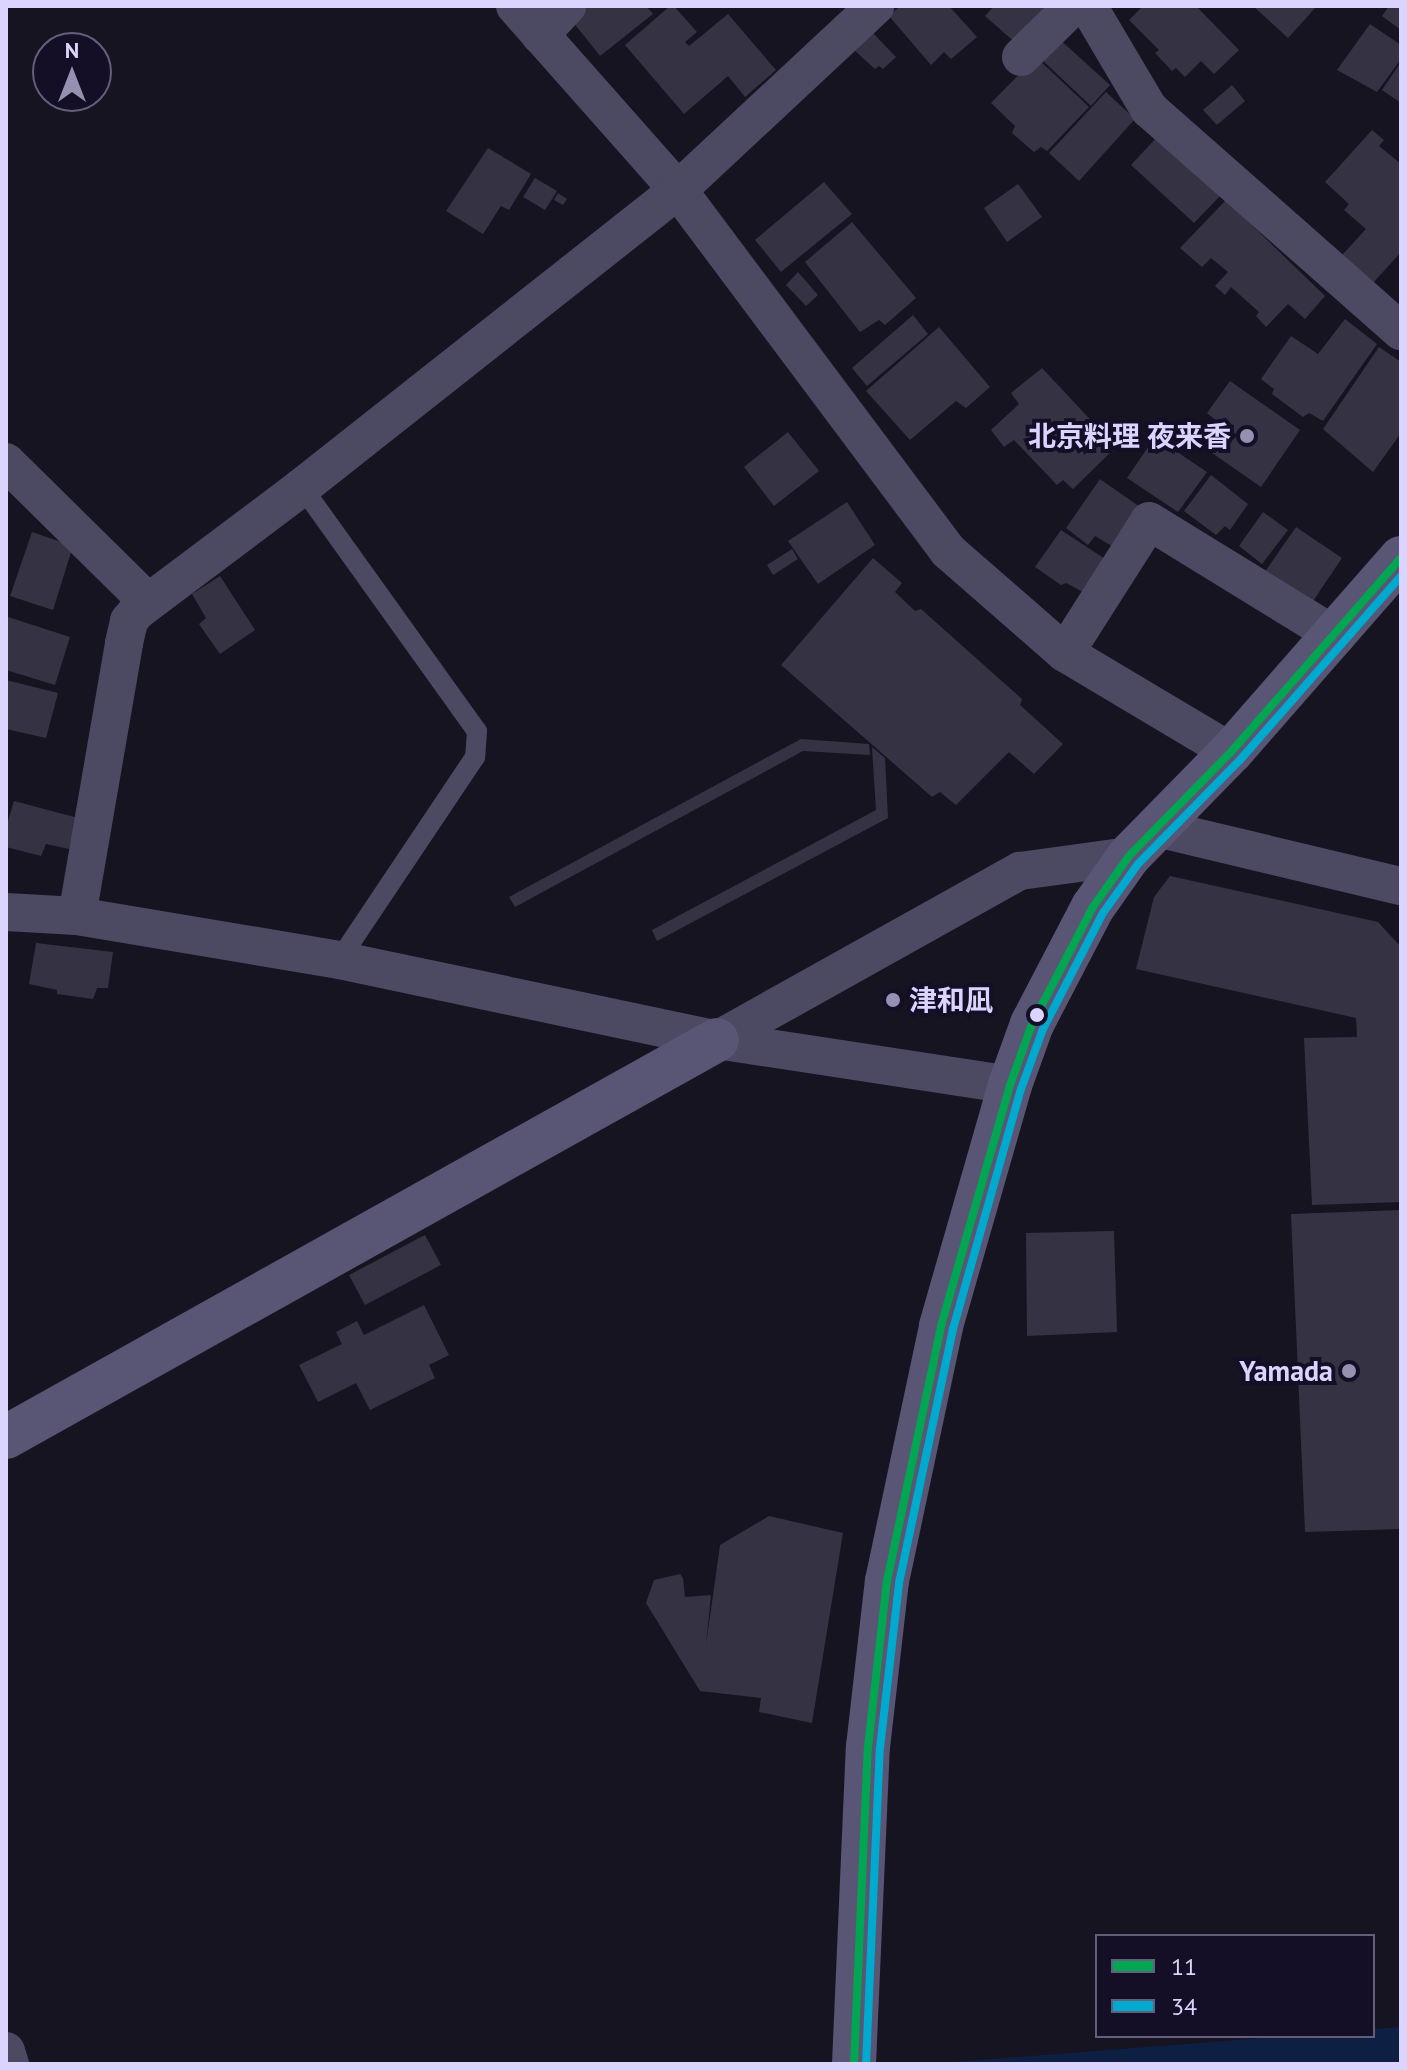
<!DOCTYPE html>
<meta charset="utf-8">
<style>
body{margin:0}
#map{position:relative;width:1407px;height:2070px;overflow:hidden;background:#171421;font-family:"PT Sans","Noto Sans JP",sans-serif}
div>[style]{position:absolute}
.water>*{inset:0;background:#0d2044}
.building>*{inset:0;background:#353243}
.lane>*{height:20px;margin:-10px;padding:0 10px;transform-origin:10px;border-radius:10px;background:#4c4a62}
.street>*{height:38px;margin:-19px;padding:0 19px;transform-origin:19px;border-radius:19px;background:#4c4a62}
.secondary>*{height:44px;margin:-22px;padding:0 22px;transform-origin:22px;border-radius:22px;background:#585674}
.bus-1>*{height:8px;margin:-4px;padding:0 4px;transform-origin:4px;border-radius:4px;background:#00a651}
.bus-2>*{height:8px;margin:-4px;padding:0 4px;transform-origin:4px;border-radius:4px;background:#00a9ce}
.dots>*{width:22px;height:22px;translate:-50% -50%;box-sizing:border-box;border:4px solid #140f26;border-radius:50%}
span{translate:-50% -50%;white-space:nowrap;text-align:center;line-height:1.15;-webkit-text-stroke:8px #140f26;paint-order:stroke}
.poi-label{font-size:28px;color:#dbd4ff;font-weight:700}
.right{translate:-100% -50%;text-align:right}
.left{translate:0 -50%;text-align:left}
.frame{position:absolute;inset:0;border:8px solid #dbd4ff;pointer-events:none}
.legend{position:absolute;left:1095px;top:1934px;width:280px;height:104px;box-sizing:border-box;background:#140f26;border:2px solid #645e7d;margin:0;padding:10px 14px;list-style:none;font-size:24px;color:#dbd4ff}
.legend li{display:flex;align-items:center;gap:16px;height:40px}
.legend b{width:40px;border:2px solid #645e7d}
.north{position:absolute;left:32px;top:32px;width:80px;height:80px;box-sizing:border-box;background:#140f26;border:2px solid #645e7d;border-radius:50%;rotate:0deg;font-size:22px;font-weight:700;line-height:32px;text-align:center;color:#dbd4ff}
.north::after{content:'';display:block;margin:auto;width:28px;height:36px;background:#9691b1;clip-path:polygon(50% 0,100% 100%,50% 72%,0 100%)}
</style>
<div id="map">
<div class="water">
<i style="clip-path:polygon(1401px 2027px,1401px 2064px,928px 2064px,1287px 2036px,1373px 2036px,1373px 2029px)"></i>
</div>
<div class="building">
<i style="clip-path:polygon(583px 6px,646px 6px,653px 14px,600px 56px,569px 17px)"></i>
<i style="clip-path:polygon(670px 6px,674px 6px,697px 32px,685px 42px,689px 46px,728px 14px,776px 70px,745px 97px,728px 76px,684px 114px,625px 45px)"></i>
<i style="clip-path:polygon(900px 6px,949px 6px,977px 37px,951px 59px,944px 52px,931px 65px,889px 16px)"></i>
<i style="clip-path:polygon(994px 6px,1054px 6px,1019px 46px,985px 16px)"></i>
<i style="clip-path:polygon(1143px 6px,1196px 6px,1239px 50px,1214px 74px,1201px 61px,1185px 77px,1176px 68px,1172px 71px,1155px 53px,1159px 50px,1129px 20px)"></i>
<i style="clip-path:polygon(1253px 6px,1317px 6px,1288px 38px)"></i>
<i style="clip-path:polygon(1389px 6px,1401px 6px,1401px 30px,1382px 16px)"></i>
<i style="clip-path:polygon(1370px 24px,1401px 45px,1401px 59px,1377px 92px,1337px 70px)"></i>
<i style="clip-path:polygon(872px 32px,896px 57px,883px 69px,879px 66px,875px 69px,853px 49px)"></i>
<i style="clip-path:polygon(1057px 37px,1110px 85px,1091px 106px,1039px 57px)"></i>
<i style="clip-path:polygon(1036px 57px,1089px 107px,1047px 151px,1041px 147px,1034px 152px,1012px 133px,1015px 126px,991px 103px)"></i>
<i style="clip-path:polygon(1401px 62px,1401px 103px,1382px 90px)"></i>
<i style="clip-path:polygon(1232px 85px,1245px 101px,1217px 125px,1203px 110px)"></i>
<i style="clip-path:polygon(1106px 92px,1135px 119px,1079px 181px,1049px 153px)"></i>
<i style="clip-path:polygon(1372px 130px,1384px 140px,1379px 146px,1401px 164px,1401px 252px,1364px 293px,1333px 265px,1366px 229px,1344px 210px,1349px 204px,1325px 182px)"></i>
<i style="clip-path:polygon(1157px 137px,1221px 195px,1194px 223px,1131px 165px)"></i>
<i style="clip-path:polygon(488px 148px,531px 174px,509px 210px,501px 206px,483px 234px,446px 211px)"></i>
<i style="clip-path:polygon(535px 178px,557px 191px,545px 210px,523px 197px)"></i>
<i style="clip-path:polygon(824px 182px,852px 214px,781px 272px,755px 240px)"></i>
<i style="clip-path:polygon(1018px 184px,1042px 217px,1007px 242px,984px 208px)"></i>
<i style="clip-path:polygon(558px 193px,567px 199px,563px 205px,554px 200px)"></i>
<i style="clip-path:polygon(1226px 200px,1325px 296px,1305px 319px,1288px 304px,1266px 327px,1256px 316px,1259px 312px,1231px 287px,1225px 295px,1215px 286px,1228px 272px,1211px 258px,1202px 267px,1180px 248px)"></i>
<i style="clip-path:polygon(852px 222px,916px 298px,885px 325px,879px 320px,860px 332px,805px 262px)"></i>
<i style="clip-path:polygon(798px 272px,818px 295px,806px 306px,786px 285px)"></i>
<i style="clip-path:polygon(913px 315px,928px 334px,867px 386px,852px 368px)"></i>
<i style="clip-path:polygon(1345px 319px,1377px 344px,1323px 421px,1309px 413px,1303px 417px,1272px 394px,1274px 389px,1261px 379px,1291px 336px,1318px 354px)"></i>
<i style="clip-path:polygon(939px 327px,990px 387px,966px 408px,956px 401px,910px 440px,866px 391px)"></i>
<i style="clip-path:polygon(1379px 347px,1401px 362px,1401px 433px,1373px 472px,1323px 429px)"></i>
<i style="clip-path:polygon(1042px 368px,1116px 447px,1073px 489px,1063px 480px,1057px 485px,1014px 440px,1004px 447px,991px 430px,1019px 404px,1011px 393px)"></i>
<i style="clip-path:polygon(1230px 381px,1300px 430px,1261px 487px,1202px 446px,1219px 423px,1207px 413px)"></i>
<i style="clip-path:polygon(788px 432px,819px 471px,774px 506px,744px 467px)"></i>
<i style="clip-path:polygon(1155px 437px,1207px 472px,1178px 512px,1127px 478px)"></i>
<i style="clip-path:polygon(1211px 475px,1248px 504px,1230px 530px,1225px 526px,1216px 535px,1184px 511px)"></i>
<i style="clip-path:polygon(1100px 479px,1140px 507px,1112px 546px,1095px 536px,1088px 545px,1066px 528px)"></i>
<i style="clip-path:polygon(847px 502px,875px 545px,818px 584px,788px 541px)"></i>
<i style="clip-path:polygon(1263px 512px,1288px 530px,1262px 564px,1239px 546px)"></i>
<i style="clip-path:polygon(1296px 527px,1342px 558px,1309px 607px,1262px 576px)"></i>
<i style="clip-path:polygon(1061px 530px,1105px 559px,1083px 592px,1066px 583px,1061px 585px,1035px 567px)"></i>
<i style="clip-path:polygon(32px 532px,73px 546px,53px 610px,10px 596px)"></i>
<i style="clip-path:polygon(792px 549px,798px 559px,773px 575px,767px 565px)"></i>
<i style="clip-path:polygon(873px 558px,902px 583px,895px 592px,915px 611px,921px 609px,1022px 699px,1020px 705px,1063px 744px,1034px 774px,1009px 752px,956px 805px,940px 792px,932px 797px,781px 665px)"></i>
<i style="clip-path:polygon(220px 576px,255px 630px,220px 654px,199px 624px,206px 618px,192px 594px)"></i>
<i style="clip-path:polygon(8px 617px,70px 637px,55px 685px,6px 670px)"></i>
<i style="clip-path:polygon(6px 680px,58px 693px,46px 738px,6px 729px)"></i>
<i style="clip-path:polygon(801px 739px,869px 744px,870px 755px,803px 751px,515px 907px,509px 897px)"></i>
<i style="clip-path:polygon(872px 747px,885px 758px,888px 818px,657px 941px,652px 930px,876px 810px)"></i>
<i style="clip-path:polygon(14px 801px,78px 818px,69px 849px,46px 844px,41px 856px,6px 847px,6px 828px)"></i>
<i style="clip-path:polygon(1170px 876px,1378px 922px,1401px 947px,1401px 1202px,1312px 1205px,1304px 1038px,1357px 1037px,1356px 1018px,1136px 969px,1154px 897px)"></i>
<i style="clip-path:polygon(36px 943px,113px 952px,108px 988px,97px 988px,93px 999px,57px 994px,57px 990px,29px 984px)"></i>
<i style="clip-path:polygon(1401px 1210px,1401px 1529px,1305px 1532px,1291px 1214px)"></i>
<i style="clip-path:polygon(1114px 1231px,1117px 1332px,1027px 1336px,1026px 1233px)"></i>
<i style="clip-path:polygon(425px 1235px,441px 1265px,365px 1305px,349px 1275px)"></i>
<i style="clip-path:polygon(424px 1305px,449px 1355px,429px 1365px,435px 1378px,370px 1410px,356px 1383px,318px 1402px,299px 1365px,342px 1344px,336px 1332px,357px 1321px,364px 1335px)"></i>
<i style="clip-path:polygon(769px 1516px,843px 1533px,812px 1723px,759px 1712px,761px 1698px,700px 1691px,646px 1603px,654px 1580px,680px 1574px,683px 1578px,685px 1597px,711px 1595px,706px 1645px,720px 1545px)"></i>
</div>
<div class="lane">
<i style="left:302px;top:487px;width:300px;rotate:54.4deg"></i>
<i style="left:477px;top:731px;width:26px;rotate:94deg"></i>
<i style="left:475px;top:757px;width:244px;rotate:123.8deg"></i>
</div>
<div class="street">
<i style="left:515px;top:6px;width:246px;rotate:48.5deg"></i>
<i style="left:678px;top:190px;width:451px;rotate:53.2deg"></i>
<i style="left:948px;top:551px;width:155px;rotate:41.1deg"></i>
<i style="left:1065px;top:653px;width:193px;rotate:30.8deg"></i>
<i style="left:1088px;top:6px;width:120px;rotate:59.4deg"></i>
<i style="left:1149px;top:109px;width:336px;rotate:41.4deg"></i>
<i style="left:540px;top:35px;width:40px;rotate:-47deg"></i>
<i style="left:1021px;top:57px;width:73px;rotate:-44.4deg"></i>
<i style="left:6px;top:462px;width:198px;rotate:44.6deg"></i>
<i style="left:1065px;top:653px;width:156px;rotate:-57.5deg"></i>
<i style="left:1149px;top:521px;width:220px;rotate:31.6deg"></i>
<i style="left:1157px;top:828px;width:251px;rotate:13.4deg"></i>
<i style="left:6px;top:912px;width:71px;rotate:3.2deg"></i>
<i style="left:77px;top:916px;width:266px;rotate:9.5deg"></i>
<i style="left:339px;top:960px;width:386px;rotate:11.9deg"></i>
<i style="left:717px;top:1040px;width:296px;rotate:8.7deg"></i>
<i style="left:77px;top:916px;width:277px;rotate:-80.2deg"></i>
<i style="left:124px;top:643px;width:23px;rotate:-77deg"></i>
<i style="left:129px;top:621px;width:13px;rotate:-51deg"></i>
<i style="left:137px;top:611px;width:206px;rotate:-36.9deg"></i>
<i style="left:302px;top:487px;width:479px;rotate:-38.3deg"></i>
<i style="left:678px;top:190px;width:270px;rotate:-43deg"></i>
<i style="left:717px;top:1040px;width:347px;rotate:-29.2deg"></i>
<i style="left:1020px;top:871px;width:110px;rotate:-7.8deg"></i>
<i style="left:6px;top:2051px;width:14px;rotate:73deg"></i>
</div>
<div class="secondary">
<i style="left:6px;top:1437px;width:814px;rotate:-29.18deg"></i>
<i style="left:854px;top:2064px;width:317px;rotate:-87.5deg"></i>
<i style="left:868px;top:1747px;width:167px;rotate:-83.5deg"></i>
<i style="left:887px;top:1581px;width:261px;rotate:-78deg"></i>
<i style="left:941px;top:1326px;width:251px;rotate:-74deg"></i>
<i style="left:1010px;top:1085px;width:65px;rotate:-70.2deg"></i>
<i style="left:1032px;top:1024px;width:132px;rotate:-62.5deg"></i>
<i style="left:1093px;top:907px;width:62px;rotate:-54.8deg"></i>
<i style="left:1129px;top:856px;width:146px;rotate:-45.6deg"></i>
<i style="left:1231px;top:752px;width:258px;rotate:-48.8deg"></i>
</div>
<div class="bus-1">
<i style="left:854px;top:2064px;width:317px;rotate:-87.5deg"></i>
<i style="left:868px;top:1747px;width:167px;rotate:-83.5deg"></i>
<i style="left:887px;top:1581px;width:261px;rotate:-78deg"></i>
<i style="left:941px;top:1326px;width:251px;rotate:-74deg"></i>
<i style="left:1010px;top:1085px;width:65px;rotate:-70.2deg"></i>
<i style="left:1032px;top:1024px;width:132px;rotate:-62.5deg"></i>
<i style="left:1093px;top:907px;width:62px;rotate:-54.8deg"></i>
<i style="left:1129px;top:856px;width:146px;rotate:-45.6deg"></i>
<i style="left:1231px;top:752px;width:258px;rotate:-48.8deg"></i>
</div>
<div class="bus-2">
<i style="left:866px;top:2064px;width:316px;rotate:-87.5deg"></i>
<i style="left:880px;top:1748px;width:166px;rotate:-83.4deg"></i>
<i style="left:899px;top:1583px;width:260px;rotate:-78deg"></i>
<i style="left:953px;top:1329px;width:249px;rotate:-74.2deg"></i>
<i style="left:1021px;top:1089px;width:64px;rotate:-69.9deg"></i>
<i style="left:1043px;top:1029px;width:131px;rotate:-62.7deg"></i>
<i style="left:1103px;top:913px;width:60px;rotate:-54.5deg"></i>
<i style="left:1138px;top:864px;width:146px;rotate:-45.6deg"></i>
<i style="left:1240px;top:760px;width:244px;rotate:-48.8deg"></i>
</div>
<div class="dots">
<i style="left:1247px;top:436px;background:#9691b1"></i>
<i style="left:893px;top:1000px;background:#9691b1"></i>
<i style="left:1037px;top:1015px;background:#dbd4ff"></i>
<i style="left:1349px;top:1371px;background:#9691b1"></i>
</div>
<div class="poi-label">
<span class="right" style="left:1231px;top:436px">北京料理 夜来香</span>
<span class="left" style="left:909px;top:1000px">津和凪</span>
<span class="right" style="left:1333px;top:1371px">Yamada</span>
</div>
<div class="frame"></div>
<ul class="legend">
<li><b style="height:10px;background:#00a651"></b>11</li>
<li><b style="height:10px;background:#00a9ce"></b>34</li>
</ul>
<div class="north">N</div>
</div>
